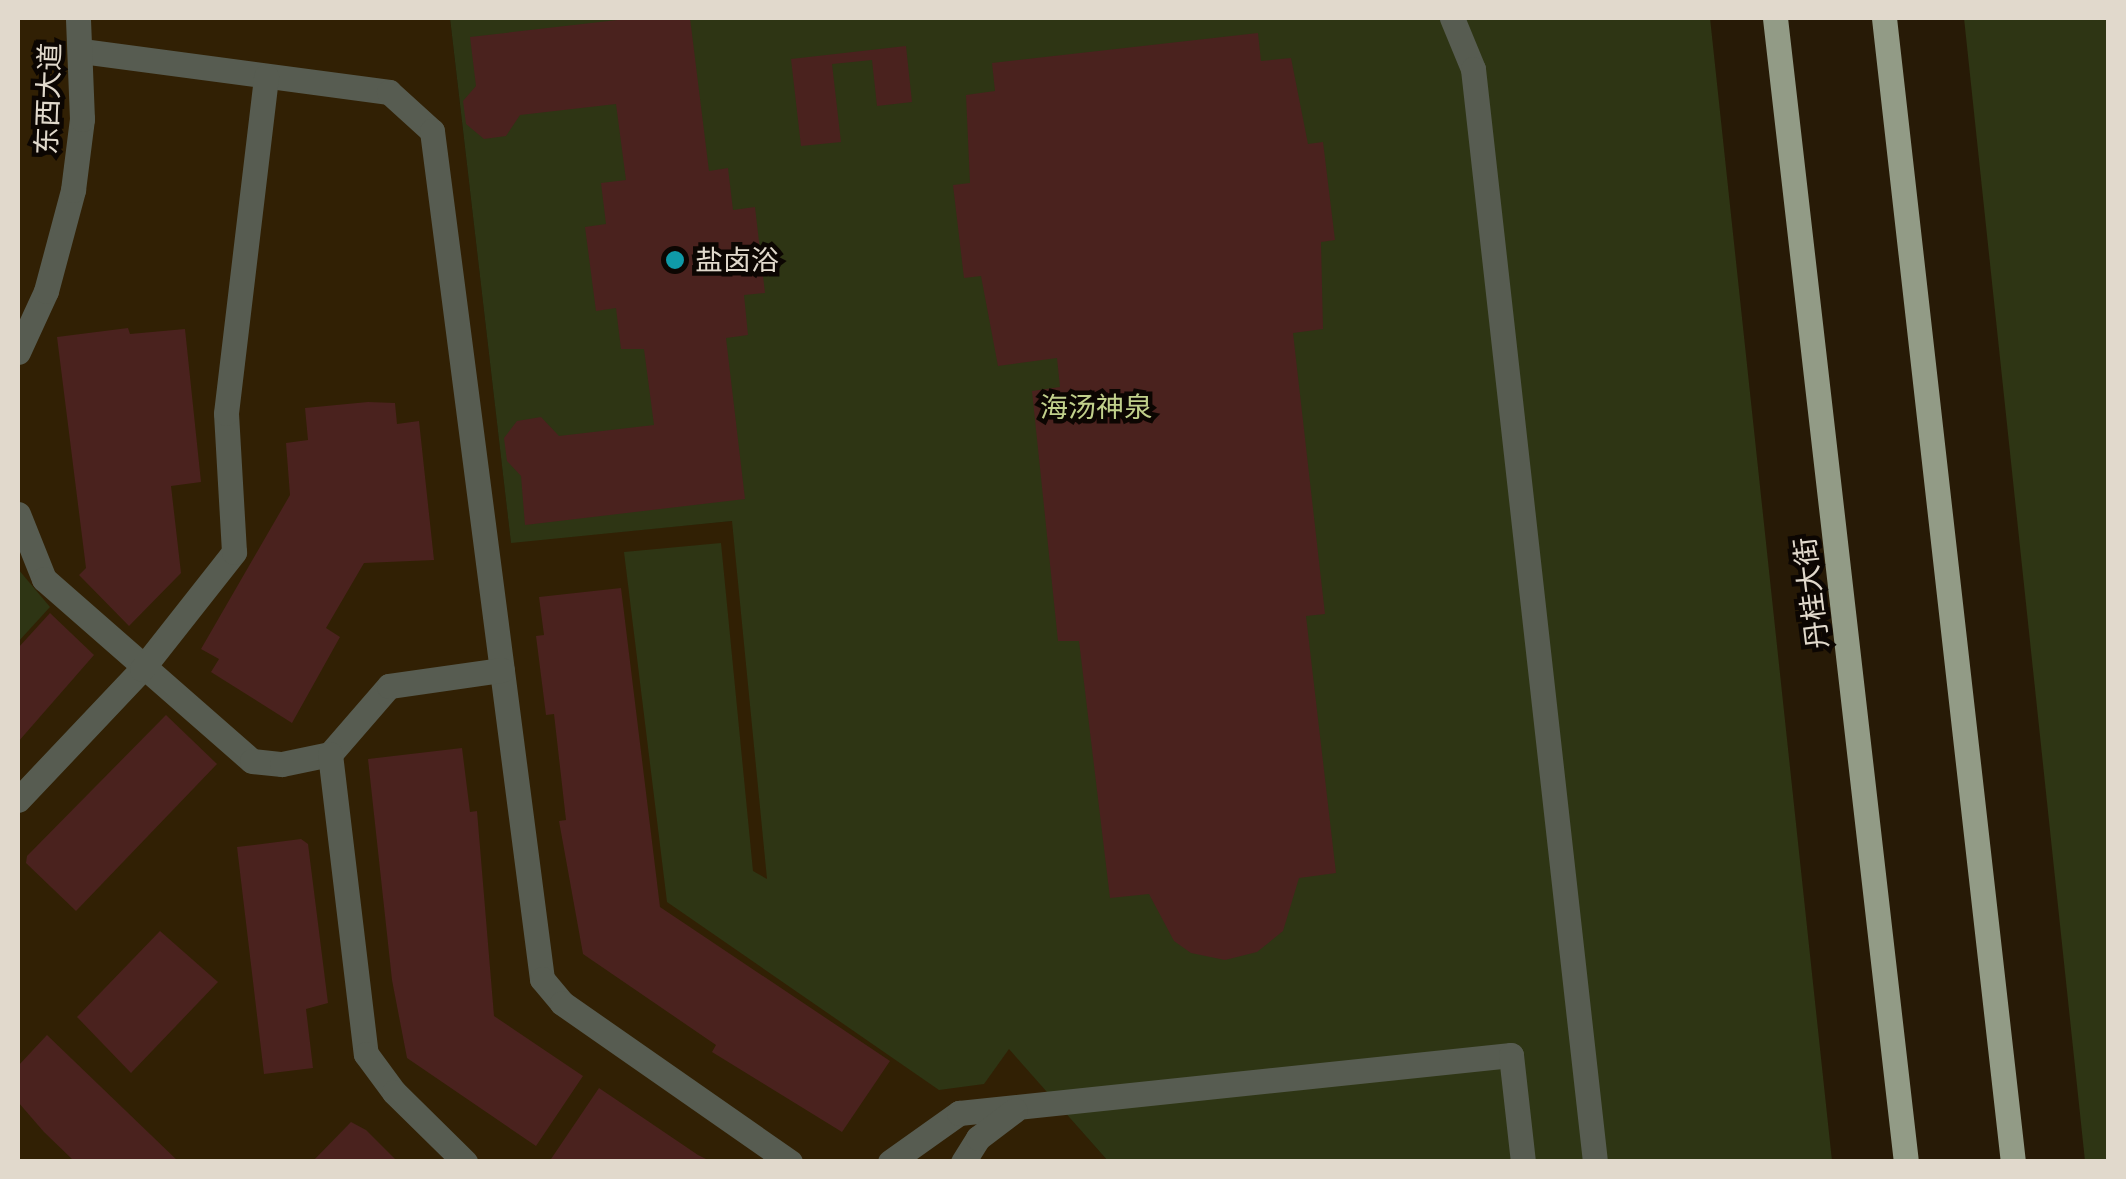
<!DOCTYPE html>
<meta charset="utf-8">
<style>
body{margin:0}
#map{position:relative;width:2126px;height:1179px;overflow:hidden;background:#271a06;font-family:Cabin,"Noto Sans SC",sans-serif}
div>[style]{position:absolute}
.built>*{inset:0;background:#312004}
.green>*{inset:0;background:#2e3514}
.building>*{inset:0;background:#4a221e}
.minor>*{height:25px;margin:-12.5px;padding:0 12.5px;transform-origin:12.5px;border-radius:12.5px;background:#575c51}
.major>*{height:25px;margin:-12.5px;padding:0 12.5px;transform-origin:12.5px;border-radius:12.5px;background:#929b86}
.dots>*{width:28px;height:28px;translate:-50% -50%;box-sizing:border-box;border:5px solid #0c0602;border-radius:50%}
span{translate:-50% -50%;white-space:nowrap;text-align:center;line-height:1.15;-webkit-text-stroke:9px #0c0602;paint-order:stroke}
.street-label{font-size:28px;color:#e1d9cc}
.poi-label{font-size:28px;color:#e1d9cc}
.left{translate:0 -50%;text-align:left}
.park-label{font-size:28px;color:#c1d08b}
.frame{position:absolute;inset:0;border:20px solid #e1d9cc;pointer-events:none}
</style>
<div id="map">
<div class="built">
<i style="clip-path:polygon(18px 18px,450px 18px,511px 542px,732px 521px,1009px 1048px,1108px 1161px,18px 1161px)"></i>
</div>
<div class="green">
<i style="clip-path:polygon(450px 18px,1710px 18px,1832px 1161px,1108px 1161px,1009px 1049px,984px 1084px,939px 1090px,667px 902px,624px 552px,721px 543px,753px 871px,767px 879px,732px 521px,511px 543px)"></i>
<i style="clip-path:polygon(1964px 18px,2108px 18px,2108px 1161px,2085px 1161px)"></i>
<i style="clip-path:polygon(18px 569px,50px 607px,18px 642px)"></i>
</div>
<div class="building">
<i style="clip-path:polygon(635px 18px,690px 18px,709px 171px,728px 168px,733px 210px,755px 207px,765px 293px,744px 295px,748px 335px,726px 338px,745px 499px,525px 525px,521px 476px,507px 461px,504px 438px,517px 421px,541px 417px,559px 436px,654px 425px,644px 349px,621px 349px,616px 308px,596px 311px,585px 227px,606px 224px,601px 183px,626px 180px,616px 104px,520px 115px,506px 136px,484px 139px,466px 124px,463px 101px,476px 86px,470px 37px)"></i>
<i style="clip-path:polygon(1258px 33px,1261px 61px,1291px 58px,1308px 144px,1323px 142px,1335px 240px,1321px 242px,1323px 329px,1293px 333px,1325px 614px,1306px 616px,1336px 873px,1299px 878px,1283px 931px,1257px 952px,1225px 960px,1191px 953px,1174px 941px,1149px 894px,1110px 898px,1079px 641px,1058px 641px,1032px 391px,1060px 387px,1057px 358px,998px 366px,981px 276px,964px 278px,953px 185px,970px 183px,966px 95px,995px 91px,992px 63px)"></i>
<i style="clip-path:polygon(906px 46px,912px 102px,877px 106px,872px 60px,832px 64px,841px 142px,801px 146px,791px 59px)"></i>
<i style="clip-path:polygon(128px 328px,130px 334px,185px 329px,201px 482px,171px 486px,181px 573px,129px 626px,79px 575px,86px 568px,57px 337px)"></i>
<i style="clip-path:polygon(368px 402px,395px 403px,397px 424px,419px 421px,434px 560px,364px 563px,326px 628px,340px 637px,292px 723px,211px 672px,219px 659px,201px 649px,290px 495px,286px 443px,308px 440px,305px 408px)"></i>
<i style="clip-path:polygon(621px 588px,660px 907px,890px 1061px,842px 1132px,712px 1052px,716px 1045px,583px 954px,559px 821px,566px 820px,554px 714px,546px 715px,536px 636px,544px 635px,539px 597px)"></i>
<i style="clip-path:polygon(50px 613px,94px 655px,18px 742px,18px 648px)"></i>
<i style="clip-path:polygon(166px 715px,217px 764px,76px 911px,26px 863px,27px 856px)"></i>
<i style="clip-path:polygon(462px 748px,470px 812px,477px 811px,494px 1016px,583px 1076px,536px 1146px,407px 1058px,392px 980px,368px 759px)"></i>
<i style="clip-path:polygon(301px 839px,308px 844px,328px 1003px,306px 1009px,313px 1068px,264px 1074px,237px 847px)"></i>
<i style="clip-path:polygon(160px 931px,218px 982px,131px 1073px,77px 1017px)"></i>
<i style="clip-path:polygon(47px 1035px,179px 1162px,73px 1160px,44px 1132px,18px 1102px,18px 1066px)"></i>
<i style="clip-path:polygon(599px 1088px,698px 1155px,712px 1162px,555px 1162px,551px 1159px)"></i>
<i style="clip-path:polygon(351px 1122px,366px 1130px,398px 1162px,312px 1162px)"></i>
</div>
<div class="minor">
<i style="left:1452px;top:18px;width:55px;rotate:67.6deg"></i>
<i style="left:1473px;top:69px;width:1100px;rotate:83.63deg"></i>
<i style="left:82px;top:51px;width:310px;rotate:7.6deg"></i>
<i style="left:389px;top:92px;width:58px;rotate:42.2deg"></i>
<i style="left:432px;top:131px;width:855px;rotate:82.61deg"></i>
<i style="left:542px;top:979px;width:31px;rotate:50deg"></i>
<i style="left:562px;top:1003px;width:278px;rotate:34.9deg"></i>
<i style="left:18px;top:352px;width:67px;rotate:-65.3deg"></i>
<i style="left:46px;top:291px;width:105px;rotate:-75deg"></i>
<i style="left:73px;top:190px;width:72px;rotate:-82.8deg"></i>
<i style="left:82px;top:119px;width:101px;rotate:-92.3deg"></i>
<i style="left:18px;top:514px;width:70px;rotate:68.2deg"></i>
<i style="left:44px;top:579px;width:276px;rotate:41.2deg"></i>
<i style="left:252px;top:761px;width:30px;rotate:6deg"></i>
<i style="left:282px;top:764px;width:49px;rotate:-11.8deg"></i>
<i style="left:330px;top:754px;width:90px;rotate:-49.1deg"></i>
<i style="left:389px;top:686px;width:114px;rotate:-8.1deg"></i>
<i style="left:330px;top:754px;width:302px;rotate:83.2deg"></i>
<i style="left:366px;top:1054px;width:47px;rotate:53.6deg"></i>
<i style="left:394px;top:1092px;width:100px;rotate:44.6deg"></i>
<i style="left:18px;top:800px;width:180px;rotate:-46.6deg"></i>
<i style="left:142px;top:669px;width:149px;rotate:-51.8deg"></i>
<i style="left:234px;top:552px;width:139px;rotate:-93.3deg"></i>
<i style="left:226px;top:413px;width:339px;rotate:-83.2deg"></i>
<i style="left:890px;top:1162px;width:85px;rotate:-35.4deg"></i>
<i style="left:959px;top:1113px;width:555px;rotate:-6deg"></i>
<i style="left:1511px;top:1055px;width:108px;rotate:83.6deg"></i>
<i style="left:963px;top:1162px;width:28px;rotate:-58deg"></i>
<i style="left:978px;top:1138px;width:46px;rotate:-37.1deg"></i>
</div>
<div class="major">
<i style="left:1775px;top:18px;width:1151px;rotate:83.47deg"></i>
<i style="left:1884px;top:18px;width:1151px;rotate:83.57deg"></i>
</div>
<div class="dots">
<i style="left:675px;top:260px;background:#0f9aa8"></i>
</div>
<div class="street-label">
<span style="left:48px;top:99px;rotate:-88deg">东西大道</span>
<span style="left:1811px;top:593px;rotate:-97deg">丹桂大街</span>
</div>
<div class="poi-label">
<span class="left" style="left:695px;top:260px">盐卤浴</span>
</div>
<div class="park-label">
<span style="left:1096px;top:407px">海汤神泉</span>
</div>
<div class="frame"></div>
</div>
